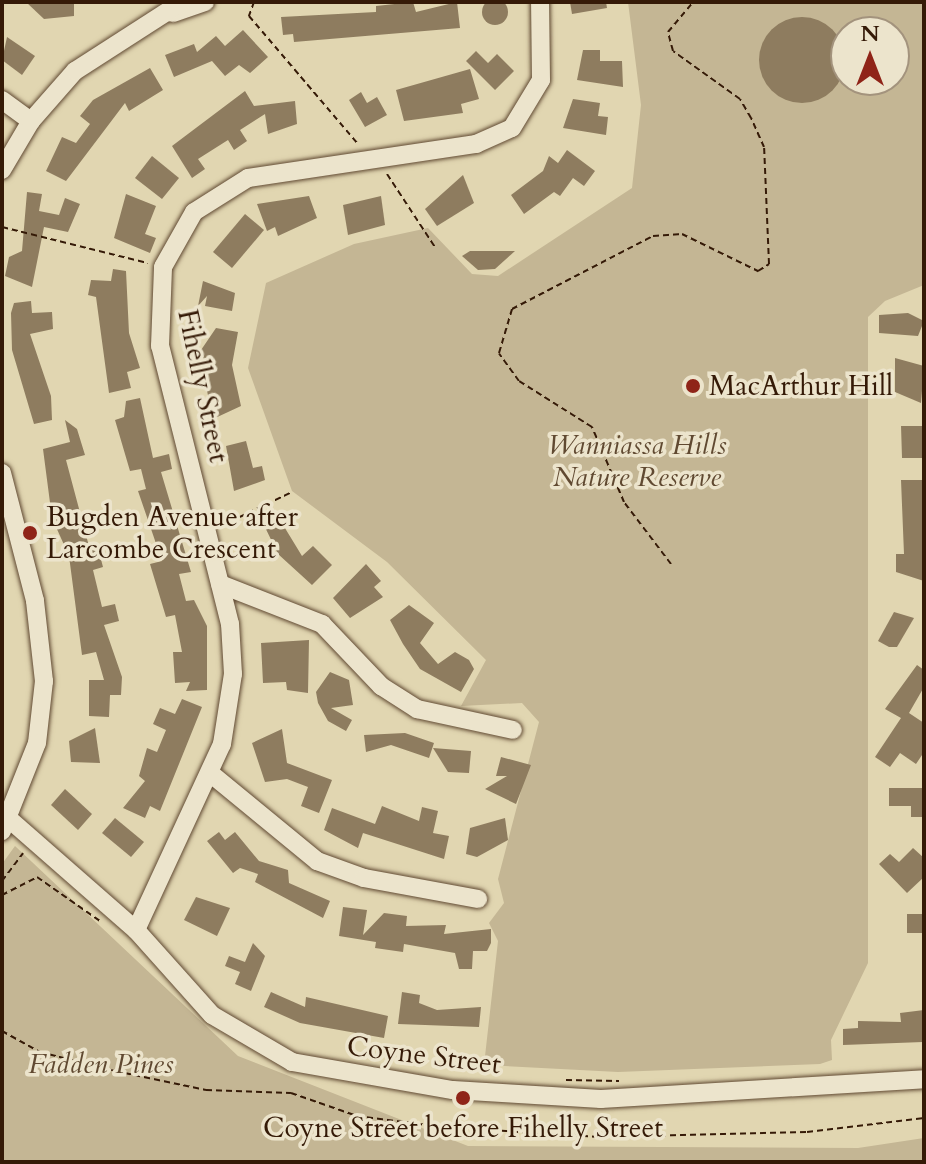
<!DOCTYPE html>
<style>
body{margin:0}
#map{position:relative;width:926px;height:1164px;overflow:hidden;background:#e1d6b1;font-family:Cardo,serif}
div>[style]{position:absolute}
.green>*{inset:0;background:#c4b694}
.building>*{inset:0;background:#8e7c5f}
.round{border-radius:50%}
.path>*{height:2px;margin-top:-1px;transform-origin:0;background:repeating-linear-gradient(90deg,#351a07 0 6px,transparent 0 10px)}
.roads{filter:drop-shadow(0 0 2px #604932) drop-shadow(0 0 2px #604932)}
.minor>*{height:18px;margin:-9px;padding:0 9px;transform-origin:9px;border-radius:9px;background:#ece4cc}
.dots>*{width:22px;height:22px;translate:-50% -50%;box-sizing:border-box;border:4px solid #ece4cc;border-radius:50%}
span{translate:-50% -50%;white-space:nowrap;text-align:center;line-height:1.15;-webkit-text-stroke:7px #ece4cc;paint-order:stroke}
.street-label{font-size:28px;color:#351a07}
.poi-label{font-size:28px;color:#351a07}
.left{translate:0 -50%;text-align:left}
.park-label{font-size:28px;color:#604931;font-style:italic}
.frame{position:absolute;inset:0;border:4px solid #351a07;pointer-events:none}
.north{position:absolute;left:830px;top:16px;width:80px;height:80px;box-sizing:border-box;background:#ece4cc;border:2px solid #a3937d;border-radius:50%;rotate:0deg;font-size:22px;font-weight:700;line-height:32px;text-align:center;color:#351a07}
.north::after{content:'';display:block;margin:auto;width:28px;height:36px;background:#8f2418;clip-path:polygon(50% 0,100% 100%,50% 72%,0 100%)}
</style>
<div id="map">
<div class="green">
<i style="clip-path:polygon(evenodd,628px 2px,924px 2px,924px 285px,885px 301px,868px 317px,868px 963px,831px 1040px,832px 1060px,820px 1064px,618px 1072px,484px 1065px,498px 941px,489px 923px,504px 903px,498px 879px,539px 722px,522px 703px,461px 706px,486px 660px,387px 562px,292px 491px,248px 368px,266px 283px,354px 244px,428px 228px,472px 274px,498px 276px,632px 188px,641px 105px,628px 2px,846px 32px,894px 32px,894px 80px,846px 80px,846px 32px)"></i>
<i style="clip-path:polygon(15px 846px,238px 1056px,468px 1146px,858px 1148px,924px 1138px,924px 1162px,2px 1162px,2px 864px)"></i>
</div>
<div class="building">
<i class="round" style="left:482px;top:-1px;width:26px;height:26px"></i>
<i style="clip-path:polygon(26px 2px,74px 2px,74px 16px,44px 19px)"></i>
<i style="clip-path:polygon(413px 2px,416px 12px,457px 2px,460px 28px,294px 42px,293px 34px,283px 35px,281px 17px,376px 12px,376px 6px)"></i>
<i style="clip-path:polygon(570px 2px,606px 2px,607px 8px,572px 14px)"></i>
<i class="round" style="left:759px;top:17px;width:86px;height:86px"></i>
<i style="clip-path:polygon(243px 30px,268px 57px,250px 73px,239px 65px,225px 76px,212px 61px,174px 77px,165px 55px,194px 44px,197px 52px,216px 36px,225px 46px)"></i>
<i style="clip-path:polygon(7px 37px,35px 56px,22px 75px,2px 60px)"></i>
<i style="clip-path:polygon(583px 50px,600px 50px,600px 61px,622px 61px,623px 87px,577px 80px)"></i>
<i style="clip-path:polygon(476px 51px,488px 63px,497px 54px,514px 71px,495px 90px,466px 61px)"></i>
<i style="clip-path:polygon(150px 68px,163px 90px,129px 111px,125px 103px,66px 181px,46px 171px,62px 137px,76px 143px,90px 124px,80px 116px,93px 100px)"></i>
<i style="clip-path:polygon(470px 69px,479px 99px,461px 104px,463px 113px,404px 121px,396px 90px)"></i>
<i style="clip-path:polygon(245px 91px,254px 106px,295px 101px,297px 124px,268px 134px,265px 114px,240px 130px,247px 141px,234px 150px,228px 140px,198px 159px,205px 169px,192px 178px,172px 146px)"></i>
<i style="clip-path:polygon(361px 92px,367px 103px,377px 97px,387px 115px,365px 127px,349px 100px)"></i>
<i style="clip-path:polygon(573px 99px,600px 103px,598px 116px,608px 117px,606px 135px,563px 128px)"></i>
<i style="clip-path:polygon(567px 150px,595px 171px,584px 186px,573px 178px,560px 196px,554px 192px,524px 214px,511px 195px,543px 171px,549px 156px,558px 163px)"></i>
<i style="clip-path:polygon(152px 156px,179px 178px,162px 199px,135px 178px)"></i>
<i style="clip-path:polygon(463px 175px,474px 203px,437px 226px,425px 209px)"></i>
<i style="clip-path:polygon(27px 192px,42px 194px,39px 211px,59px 215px,65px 198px,80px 204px,68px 232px,44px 227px,32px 287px,5px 276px,9px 257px,22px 251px)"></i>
<i style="clip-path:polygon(126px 194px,156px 206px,145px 234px,156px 238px,150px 253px,114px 238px)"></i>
<i style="clip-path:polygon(309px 196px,317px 218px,278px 236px,275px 227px,267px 231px,257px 204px)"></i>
<i style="clip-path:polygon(381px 196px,385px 225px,348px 235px,343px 205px)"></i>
<i style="clip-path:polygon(245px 214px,264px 230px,232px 268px,213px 252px)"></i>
<i style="clip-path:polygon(470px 251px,515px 251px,495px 269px,478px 270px,462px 256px)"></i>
<i style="clip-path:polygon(113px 269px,126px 271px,129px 333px,140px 368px,127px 372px,131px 388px,109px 393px,96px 297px,88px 295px,91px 280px,111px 281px)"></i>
<i style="clip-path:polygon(203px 281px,235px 293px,232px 311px,205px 306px,207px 296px,198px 306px)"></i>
<i style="clip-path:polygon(31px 301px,32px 313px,52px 312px,53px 329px,30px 334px,51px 396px,52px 420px,34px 424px,12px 350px,11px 313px,14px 303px)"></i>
<i style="clip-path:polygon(908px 313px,924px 321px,918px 336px,879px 333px,879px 315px)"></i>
<i style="clip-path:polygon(216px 328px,238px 332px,232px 365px,241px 406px,213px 419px,199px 353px)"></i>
<i style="clip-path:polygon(895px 358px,924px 366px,921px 403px,895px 392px)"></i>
<i style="clip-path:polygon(140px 398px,153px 458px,169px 454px,172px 469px,161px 472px,191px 572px,179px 574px,186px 601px,194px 600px,207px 626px,207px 690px,186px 691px,190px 682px,175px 683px,173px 652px,182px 652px,175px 615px,166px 617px,150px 564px,162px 561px,138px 491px,146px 489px,141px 469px,130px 471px,115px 420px,124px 417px,126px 401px)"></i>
<i style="clip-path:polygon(65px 420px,77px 429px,85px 455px,66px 460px,90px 550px,98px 548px,103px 567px,93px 570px,102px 607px,115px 604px,119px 621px,104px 625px,122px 677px,121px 695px,110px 695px,109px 717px,89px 716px,89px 680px,104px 680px,96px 652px,82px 655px,69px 556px,52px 518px,43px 449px,70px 442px)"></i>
<i style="clip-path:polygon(901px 426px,924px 426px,924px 458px,902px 458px)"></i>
<i style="clip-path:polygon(246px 441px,253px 468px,262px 466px,265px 480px,234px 491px,226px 446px)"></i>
<i style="clip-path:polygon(901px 480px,924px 480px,924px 581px,896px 572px,896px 554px,904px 554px)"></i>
<i style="clip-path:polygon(277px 515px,302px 556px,313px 546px,332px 565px,312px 585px,278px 554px,262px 521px)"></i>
<i style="clip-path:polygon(366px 564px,381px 581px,374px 587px,383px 597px,350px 618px,333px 598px)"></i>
<i style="clip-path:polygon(409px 605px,434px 623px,420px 643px,438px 664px,455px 652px,469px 660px,474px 669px,461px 692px,420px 669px,403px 644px,390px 620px)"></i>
<i style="clip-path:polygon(894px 612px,914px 618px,897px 647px,889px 647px,878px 641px)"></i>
<i style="clip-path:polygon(309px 640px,308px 693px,287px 690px,286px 682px,263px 683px,261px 643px)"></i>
<i style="clip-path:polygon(917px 665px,924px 670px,924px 687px,909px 713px,924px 723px,924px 752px,916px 764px,900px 753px,890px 767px,875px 757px,901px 718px,885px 709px)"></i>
<i style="clip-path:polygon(330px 672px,349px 680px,353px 705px,331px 708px,352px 720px,346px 731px,328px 721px,318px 703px,316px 692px)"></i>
<i style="clip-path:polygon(182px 699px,202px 707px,160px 811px,150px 806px,145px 818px,123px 808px,145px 781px,139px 776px,147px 748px,157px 752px,166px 730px,153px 724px,160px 708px,175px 714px)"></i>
<i style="clip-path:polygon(95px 728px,100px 763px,71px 762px,69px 741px)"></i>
<i style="clip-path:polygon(282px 729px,287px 763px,332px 780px,319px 813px,301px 806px,308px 787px,287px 779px,265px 782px,252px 743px)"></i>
<i style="clip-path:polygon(405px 733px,434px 743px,429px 758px,391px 745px,366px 752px,364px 735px)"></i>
<i style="clip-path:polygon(433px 748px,471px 751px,469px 773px,448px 772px)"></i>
<i style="clip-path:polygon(501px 757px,531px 765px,516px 804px,485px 789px,507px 776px,496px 776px)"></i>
<i style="clip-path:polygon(889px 788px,924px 788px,924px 817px,911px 817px,911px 806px,889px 806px)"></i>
<i style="clip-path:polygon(65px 789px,92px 814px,78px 830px,51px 805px)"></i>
<i style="clip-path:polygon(382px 806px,419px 821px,422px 807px,438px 811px,433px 833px,449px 836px,444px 859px,363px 833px,358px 848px,324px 830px,332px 808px,375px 824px)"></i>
<i style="clip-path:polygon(115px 818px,144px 842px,131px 857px,102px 833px)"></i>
<i style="clip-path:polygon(505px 818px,508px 840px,477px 857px,466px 854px,470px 828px)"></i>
<i style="clip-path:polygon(219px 832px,225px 840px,235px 832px,259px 861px,288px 870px,289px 883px,330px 901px,323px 918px,255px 882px,258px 874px,240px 868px,233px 873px,207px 841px)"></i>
<i style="clip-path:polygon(913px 848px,924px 858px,924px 877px,907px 893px,879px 864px,890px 854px,899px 862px)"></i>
<i style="clip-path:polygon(196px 897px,230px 908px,217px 936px,184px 920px)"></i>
<i style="clip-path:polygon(343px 907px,367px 910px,363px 935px,384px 913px,407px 916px,406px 926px,446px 925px,444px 934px,491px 929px,491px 943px,487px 951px,473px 951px,472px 969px,459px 969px,455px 953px,404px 944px,403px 952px,375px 948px,376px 942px,339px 936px)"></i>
<i style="clip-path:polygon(907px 914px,924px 914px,924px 933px,907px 933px)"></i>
<i style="clip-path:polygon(253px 943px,265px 956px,251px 991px,235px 984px,240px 972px,225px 966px,229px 956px,245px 962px)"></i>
<i style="clip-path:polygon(271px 992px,305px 1007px,306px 997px,388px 1016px,384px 1038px,300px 1023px,264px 1007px)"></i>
<i style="clip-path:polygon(402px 992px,420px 995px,419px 1003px,437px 1010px,481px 1007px,479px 1027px,398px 1024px)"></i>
<i style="clip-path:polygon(924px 1010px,923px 1042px,843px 1045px,843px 1029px,858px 1028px,858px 1021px,901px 1022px,900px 1013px)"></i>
</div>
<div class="path">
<i style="left:254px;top:2px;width:15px;rotate:110deg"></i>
<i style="left:249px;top:16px;width:168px;rotate:49.6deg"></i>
<i style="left:387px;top:174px;width:87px;rotate:56.7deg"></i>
<i style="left:2px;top:227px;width:150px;rotate:13.9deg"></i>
<i style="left:221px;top:526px;width:79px;rotate:-25.6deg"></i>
<i style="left:671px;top:564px;width:78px;rotate:-127.2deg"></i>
<i style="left:624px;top:502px;width:82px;rotate:-113.1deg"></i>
<i style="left:592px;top:427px;width:86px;rotate:-147.8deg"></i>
<i style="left:519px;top:381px;width:34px;rotate:-126deg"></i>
<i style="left:499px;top:353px;width:46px;rotate:-73.5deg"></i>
<i style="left:512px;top:309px;width:159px;rotate:-27.4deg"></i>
<i style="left:653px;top:236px;width:29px;rotate:-4deg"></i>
<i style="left:682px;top:234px;width:85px;rotate:26deg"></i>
<i style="left:758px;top:271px;width:13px;rotate:-32deg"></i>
<i style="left:769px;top:264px;width:117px;rotate:-92.4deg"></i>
<i style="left:764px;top:147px;width:32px;rotate:-114deg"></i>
<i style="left:751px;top:118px;width:22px;rotate:-120deg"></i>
<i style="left:740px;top:99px;width:82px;rotate:-144.4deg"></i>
<i style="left:673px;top:51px;width:20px;rotate:-105deg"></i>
<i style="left:668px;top:32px;width:39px;rotate:-50deg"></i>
<i style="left:2px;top:881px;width:35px;rotate:-53deg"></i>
<i style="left:2px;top:895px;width:39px;rotate:-27deg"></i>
<i style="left:37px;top:877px;width:77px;rotate:34.9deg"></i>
<i style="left:2px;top:1031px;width:43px;rotate:28.9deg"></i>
<i style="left:40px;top:1052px;width:77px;rotate:14.2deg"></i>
<i style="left:115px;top:1071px;width:93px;rotate:11.8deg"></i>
<i style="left:206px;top:1090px;width:85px;rotate:2deg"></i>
<i style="left:291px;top:1093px;width:70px;rotate:19.2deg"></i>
<i style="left:357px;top:1116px;width:86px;rotate:7.4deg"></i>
<i style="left:442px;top:1127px;width:158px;rotate:3.6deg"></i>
<i style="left:600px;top:1137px;width:207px;rotate:-1.4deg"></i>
<i style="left:807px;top:1132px;width:118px;rotate:-6.8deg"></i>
<i style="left:566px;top:1080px;width:53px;rotate:1.1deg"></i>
</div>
<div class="roads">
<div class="minor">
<i style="left:173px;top:13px;width:34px;rotate:-19deg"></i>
<i style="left:2px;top:100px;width:36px;rotate:36deg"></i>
<i style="left:2px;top:170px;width:57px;rotate:-59.4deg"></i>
<i style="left:31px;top:121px;width:67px;rotate:-48.7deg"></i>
<i style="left:75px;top:71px;width:127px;rotate:-32.8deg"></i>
<i style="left:2px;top:473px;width:132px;rotate:75.5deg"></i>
<i style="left:35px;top:601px;width:81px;rotate:83.6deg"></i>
<i style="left:44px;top:681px;width:62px;rotate:96.4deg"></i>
<i style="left:37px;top:743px;width:95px;rotate:111.7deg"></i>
<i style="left:220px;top:584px;width:110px;rotate:21.4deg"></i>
<i style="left:322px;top:624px;width:86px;rotate:46.4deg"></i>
<i style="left:381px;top:686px;width:43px;rotate:32.6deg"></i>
<i style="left:417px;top:709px;width:98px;rotate:12.3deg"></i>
<i style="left:210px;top:773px;width:139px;rotate:39.4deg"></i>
<i style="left:317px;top:861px;width:50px;rotate:19.9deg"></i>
<i style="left:364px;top:878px;width:116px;rotate:10.4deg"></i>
<i style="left:9px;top:819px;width:169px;rotate:41.2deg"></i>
<i style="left:136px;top:930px;width:114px;rotate:48.2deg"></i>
<i style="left:212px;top:1015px;width:93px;rotate:30.4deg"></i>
<i style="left:292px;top:1062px;width:163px;rotate:9.9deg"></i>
<i style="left:453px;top:1090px;width:148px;rotate:3.5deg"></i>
<i style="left:601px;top:1099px;width:324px;rotate:-3.5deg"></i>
<i style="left:136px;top:930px;width:205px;rotate:-65.2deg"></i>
<i style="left:222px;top:744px;width:71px;rotate:-81.1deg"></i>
<i style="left:233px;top:674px;width:50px;rotate:-93.4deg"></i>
<i style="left:230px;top:624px;width:287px;rotate:-104.1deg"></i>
<i style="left:160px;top:346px;width:79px;rotate:-87.8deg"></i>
<i style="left:163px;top:267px;width:63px;rotate:-60.6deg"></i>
<i style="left:194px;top:212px;width:64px;rotate:-32.2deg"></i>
<i style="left:248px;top:178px;width:231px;rotate:-8.5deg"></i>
<i style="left:476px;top:144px;width:39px;rotate:-24deg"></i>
<i style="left:512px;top:128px;width:56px;rotate:-58.9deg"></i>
<i style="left:541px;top:80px;width:78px;rotate:-90.7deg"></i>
</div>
</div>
<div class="dots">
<i style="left:693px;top:386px;background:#8f2418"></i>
<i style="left:30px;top:533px;background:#8f2418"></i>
<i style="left:463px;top:1098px;background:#8f2418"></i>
</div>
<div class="street-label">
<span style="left:203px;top:386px;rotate:78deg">Fihelly Street</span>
<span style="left:424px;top:1055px;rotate:7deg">Coyne Street</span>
</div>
<div class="poi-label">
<span class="left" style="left:709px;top:386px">MacArthur Hill</span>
<span class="left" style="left:46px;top:533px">Bugden Avenue after<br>Larcombe Crescent</span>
<span style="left:463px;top:1128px">Coyne Street before Fihelly Street</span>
</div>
<div class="park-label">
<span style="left:637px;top:461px">Wanniassa Hills<br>Nature Reserve</span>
<span style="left:101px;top:1064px">Fadden Pines</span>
</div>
<div class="frame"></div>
<div class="north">N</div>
</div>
